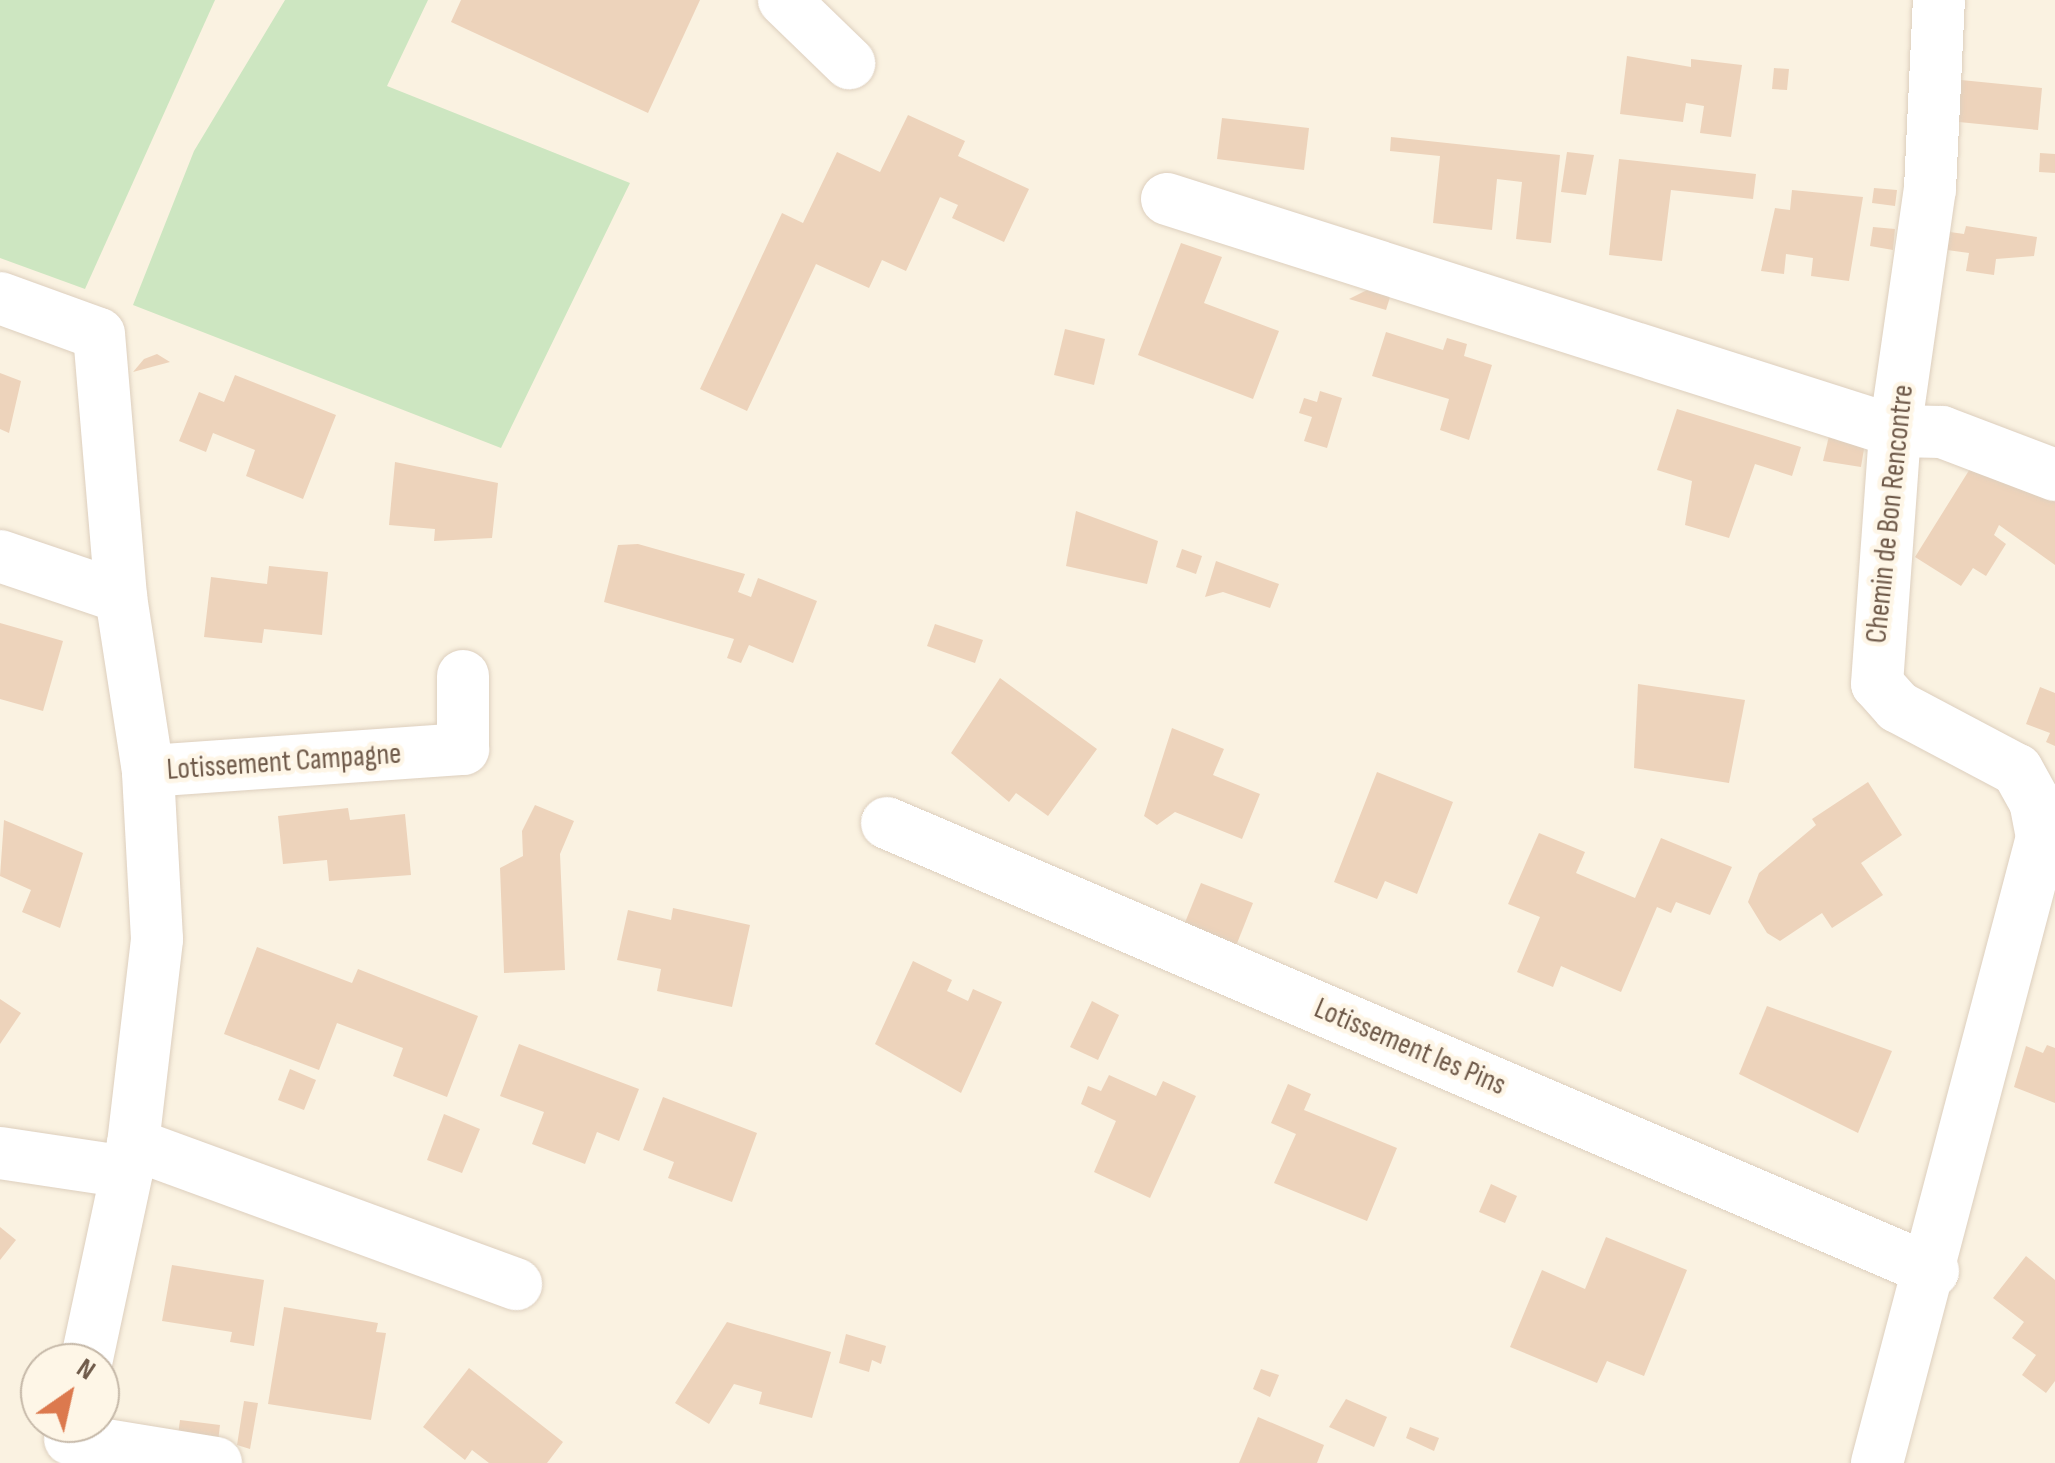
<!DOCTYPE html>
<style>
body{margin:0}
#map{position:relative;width:2055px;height:1463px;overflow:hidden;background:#faf2e1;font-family:"Sofia Sans Condensed",sans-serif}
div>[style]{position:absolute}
.green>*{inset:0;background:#cde6c1}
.building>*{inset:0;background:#edd3bb}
.roads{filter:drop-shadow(0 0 2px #ddcfbe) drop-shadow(0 0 2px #ddcfbe)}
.street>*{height:52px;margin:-26px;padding:0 26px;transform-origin:26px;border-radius:26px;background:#fff}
span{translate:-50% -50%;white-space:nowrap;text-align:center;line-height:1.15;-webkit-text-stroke:9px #fef6e7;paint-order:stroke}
.street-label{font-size:30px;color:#6f5a4a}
.north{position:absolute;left:20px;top:1343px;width:100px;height:100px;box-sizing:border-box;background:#fef6e7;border:2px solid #c5b8a8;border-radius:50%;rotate:34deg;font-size:28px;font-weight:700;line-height:40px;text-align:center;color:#6f5a4a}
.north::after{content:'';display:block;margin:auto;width:35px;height:45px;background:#dc794e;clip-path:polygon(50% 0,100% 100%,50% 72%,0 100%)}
</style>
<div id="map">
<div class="green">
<i style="clip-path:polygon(0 0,215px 0,85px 289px,0 258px)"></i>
<i style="clip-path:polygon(285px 0,428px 0,387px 86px,630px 183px,501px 448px,133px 305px,194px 151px)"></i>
</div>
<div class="building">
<i style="clip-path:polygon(461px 0,700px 0,648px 113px,451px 22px)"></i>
<i style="clip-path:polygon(1627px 56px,1691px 67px,1691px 59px,1742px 65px,1731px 137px,1700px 133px,1704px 106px,1686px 103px,1683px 122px,1620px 114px)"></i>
<i style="clip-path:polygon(1774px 68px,1789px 69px,1787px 90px,1772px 89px)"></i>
<i style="clip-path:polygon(1961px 80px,2042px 88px,2038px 130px,1959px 122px)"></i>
<i style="clip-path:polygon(908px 115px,965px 141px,958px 156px,1029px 189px,1004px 242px,952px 218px,958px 205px,940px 197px,906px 271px,882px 260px,869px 288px,816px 264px,747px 411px,700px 389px,782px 213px,803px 223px,837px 152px,880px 172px)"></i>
<i style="clip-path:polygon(1222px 118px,1309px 128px,1304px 170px,1217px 159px)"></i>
<i style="clip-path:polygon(1391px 137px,1560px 155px,1551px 243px,1516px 239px,1522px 182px,1497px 179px,1492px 230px,1433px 223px,1440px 156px,1390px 151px)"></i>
<i style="clip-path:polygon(1567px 152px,1594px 155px,1586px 195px,1561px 192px)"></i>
<i style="clip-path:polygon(2040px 153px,2055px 154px,2055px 173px,2039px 172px)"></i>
<i style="clip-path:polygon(1619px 159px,1756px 174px,1753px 199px,1671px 190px,1662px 261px,1609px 255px)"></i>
<i style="clip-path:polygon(1874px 188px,1897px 190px,1895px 206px,1872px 203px)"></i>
<i style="clip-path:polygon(1792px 190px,1863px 197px,1849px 281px,1811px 276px,1813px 258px,1786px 254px,1784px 274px,1761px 271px,1775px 208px,1790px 210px)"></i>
<i style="clip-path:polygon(1966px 226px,2037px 237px,2034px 256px,1996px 259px,1994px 275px,1966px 271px,1969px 253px,1947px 250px,1950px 232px,1964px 234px)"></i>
<i style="clip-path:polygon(1873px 227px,1895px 229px,1893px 250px,1870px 246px)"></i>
<i style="clip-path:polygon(1181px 243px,1222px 257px,1204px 303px,1279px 331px,1253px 399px,1138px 355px)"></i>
<i style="clip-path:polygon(1371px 288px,1391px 294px,1386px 310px,1349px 299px)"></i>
<i style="clip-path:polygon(1065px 329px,1105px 339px,1094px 385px,1054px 375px)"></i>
<i style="clip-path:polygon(1386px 332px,1443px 350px,1447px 338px,1467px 344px,1464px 356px,1492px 365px,1469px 440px,1440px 430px,1449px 399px,1372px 376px)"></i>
<i style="clip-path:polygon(157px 354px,170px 362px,133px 372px,144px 359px)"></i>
<i style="clip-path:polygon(0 373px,21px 381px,9px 433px,0 429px)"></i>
<i style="clip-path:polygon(235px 375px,336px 415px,303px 499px,246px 476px,255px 450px,213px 433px,206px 452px,179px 441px,199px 392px,224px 402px)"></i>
<i style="clip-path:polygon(1320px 391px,1342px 398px,1327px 448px,1304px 441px,1312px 417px,1299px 413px,1304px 398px,1317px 402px)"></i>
<i style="clip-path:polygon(1677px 409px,1801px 447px,1792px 476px,1755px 464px,1729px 538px,1685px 525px,1692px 481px,1657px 470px)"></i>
<i style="clip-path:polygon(1830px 432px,1865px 443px,1861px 467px,1823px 461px)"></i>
<i style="clip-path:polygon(395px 462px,498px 483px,492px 538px,434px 541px,435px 529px,389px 525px)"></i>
<i style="clip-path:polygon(1973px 464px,2055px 489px,2055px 565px,1999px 525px,1994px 535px,2006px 544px,1986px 576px,1973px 568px,1961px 586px,1915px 557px)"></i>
<i style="clip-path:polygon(1076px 511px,1158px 541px,1147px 584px,1066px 566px)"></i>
<i style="clip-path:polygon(638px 544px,745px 574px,738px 592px,751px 597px,758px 578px,817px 601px,793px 663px,749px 645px,741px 663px,727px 658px,734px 639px,604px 602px,618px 545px)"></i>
<i style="clip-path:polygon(1182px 549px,1202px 556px,1196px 574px,1176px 567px)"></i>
<i style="clip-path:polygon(1216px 561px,1279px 584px,1270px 608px,1223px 592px,1205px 597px)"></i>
<i style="clip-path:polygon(269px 566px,328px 572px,322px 635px,264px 629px,262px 643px,204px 637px,211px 577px,267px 584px)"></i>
<i style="clip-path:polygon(0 623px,63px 641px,43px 711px,0 699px)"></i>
<i style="clip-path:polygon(935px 624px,983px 640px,975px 663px,927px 646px)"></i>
<i style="clip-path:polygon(1000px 678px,1097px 749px,1048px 816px,1016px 793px,1009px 802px,951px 753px)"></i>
<i style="clip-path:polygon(1638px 684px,1745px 700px,1729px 783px,1634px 768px)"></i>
<i style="clip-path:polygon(2040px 687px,2055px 693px,2055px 746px,2046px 742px,2050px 733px,2026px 724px)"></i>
<i style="clip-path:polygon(1172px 728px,1224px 749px,1213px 775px,1260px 794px,1242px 839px,1175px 812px,1157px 825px,1144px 816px)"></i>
<i style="clip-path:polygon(1377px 772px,1453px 802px,1417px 894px,1385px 881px,1377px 899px,1334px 882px)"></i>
<i style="clip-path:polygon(1868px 782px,1902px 835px,1861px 863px,1883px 895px,1832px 928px,1822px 913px,1780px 941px,1767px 933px,1748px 902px,1759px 873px,1816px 825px,1812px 819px)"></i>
<i style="clip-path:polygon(535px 805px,574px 821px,560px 854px,565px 970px,504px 973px,500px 868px,523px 856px,522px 831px)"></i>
<i style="clip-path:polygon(348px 808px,350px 820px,405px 814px,411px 875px,329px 881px,327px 860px,283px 864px,278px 816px)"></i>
<i style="clip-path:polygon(4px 820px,83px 853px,60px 928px,22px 912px,31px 890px,0 876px)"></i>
<i style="clip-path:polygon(1539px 833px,1585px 852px,1576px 873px,1635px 898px,1661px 838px,1732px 867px,1710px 915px,1676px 902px,1671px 913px,1657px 907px,1621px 992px,1561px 966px,1553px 987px,1517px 972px,1540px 917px,1508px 904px)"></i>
<i style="clip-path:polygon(1201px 883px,1253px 903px,1232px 956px,1184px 925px)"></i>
<i style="clip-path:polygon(673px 908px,750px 925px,732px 1007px,657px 991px,661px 969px,617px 960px,628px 910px,671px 920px)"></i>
<i style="clip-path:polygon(257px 947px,352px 983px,358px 969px,478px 1016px,447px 1097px,393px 1076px,403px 1048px,337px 1023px,319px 1070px,224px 1034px)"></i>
<i style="clip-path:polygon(913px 961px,952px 980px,947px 991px,968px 1001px,973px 989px,1002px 1002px,961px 1093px,875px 1044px)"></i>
<i style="clip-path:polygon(0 999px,21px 1013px,0 1044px)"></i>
<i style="clip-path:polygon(1092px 1001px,1119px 1015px,1098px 1060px,1070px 1047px)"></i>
<i style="clip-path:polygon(1767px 1006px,1892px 1051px,1858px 1133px,1739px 1074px)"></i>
<i style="clip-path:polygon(519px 1044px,639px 1089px,619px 1141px,597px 1132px,585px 1164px,532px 1144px,544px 1112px,500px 1096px)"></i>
<i style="clip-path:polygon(2047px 1045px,2055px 1048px,2055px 1103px,2014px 1087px,2026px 1046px,2043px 1053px)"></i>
<i style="clip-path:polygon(290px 1069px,316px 1080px,304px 1110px,278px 1100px)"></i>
<i style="clip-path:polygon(1109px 1075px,1156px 1096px,1163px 1081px,1196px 1096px,1150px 1198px,1094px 1172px,1116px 1121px,1081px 1104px,1088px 1086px,1101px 1091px)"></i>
<i style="clip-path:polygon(1288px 1084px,1311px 1094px,1304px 1110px,1397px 1148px,1367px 1221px,1274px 1183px,1296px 1134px,1271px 1123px)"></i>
<i style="clip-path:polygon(663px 1097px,757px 1133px,732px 1202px,668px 1178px,674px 1162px,643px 1150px)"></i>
<i style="clip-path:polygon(444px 1114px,480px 1129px,462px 1173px,427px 1160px)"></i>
<i style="clip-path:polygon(1491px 1184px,1517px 1196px,1505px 1223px,1479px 1212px)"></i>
<i style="clip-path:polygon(0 1227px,16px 1240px,0 1260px)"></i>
<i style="clip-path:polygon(1606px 1237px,1687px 1270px,1644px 1376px,1607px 1361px,1597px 1383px,1510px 1347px,1542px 1270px,1585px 1289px)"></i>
<i style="clip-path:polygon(2026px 1256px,2055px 1280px,2055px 1381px,2046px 1393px,2022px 1375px,2036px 1355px,2012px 1338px,2024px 1322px,1993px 1298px)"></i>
<i style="clip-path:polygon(172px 1265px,264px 1280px,254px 1346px,230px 1342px,232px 1332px,162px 1321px)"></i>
<i style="clip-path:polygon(284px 1307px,378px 1323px,376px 1332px,386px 1333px,371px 1420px,268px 1404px)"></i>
<i style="clip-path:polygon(727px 1322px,831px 1352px,812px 1418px,759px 1404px,762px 1392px,734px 1384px,709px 1424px,675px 1403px)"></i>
<i style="clip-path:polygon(846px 1334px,886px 1346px,881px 1364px,872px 1360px,869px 1372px,839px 1363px)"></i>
<i style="clip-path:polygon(469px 1368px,563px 1442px,547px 1463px,489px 1463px,472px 1450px,465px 1460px,423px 1427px)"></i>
<i style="clip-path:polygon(1261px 1369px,1279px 1375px,1270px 1397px,1253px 1389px)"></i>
<i style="clip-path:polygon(1346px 1399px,1387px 1417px,1374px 1447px,1329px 1427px)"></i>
<i style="clip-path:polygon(244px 1401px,258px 1403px,250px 1449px,237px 1445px)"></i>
<i style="clip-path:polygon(1258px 1417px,1324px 1445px,1317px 1463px,1239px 1463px)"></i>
<i style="clip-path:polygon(180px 1420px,220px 1425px,218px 1442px,178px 1435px)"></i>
<i style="clip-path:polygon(1410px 1427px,1439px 1438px,1434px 1451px,1406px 1438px)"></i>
</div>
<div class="roads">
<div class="street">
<i style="left:784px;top:0;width:91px;rotate:44.1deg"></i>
<i style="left:1167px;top:199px;width:764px;rotate:17.68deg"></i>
<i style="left:1895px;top:431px;width:47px;rotate:1.2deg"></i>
<i style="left:1942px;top:432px;width:121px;rotate:20.8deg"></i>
<i style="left:0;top:298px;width:105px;rotate:20deg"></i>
<i style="left:99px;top:334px;width:264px;rotate:85.2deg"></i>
<i style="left:121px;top:597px;width:176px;rotate:81.2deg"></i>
<i style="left:148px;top:771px;width:316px;rotate:-4deg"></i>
<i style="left:463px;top:749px;width:73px;rotate:-90deg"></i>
<i style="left:0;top:556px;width:128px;rotate:18.7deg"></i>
<i style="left:887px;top:823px;width:1138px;rotate:23.19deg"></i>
<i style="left:133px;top:1144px;width:408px;rotate:20.1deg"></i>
<i style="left:0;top:1153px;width:128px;rotate:8.5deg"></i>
<i style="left:86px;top:1363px;width:224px;rotate:-77.9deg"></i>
<i style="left:133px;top:1144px;width:206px;rotate:-83.3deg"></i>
<i style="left:157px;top:939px;width:168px;rotate:-93.1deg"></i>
<i style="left:70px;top:1439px;width:148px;rotate:9.3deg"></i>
<i style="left:1877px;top:1463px;width:647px;rotate:-75.23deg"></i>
<i style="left:2042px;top:837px;width:36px;rotate:-101deg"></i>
<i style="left:2035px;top:802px;width:37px;rotate:-119deg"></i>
<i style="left:2017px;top:770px;width:135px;rotate:-152.1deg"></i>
<i style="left:1898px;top:707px;width:31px;rotate:-132deg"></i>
<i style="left:1877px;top:684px;width:254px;rotate:-85.9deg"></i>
<i style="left:1895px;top:431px;width:245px;rotate:-81.8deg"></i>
<i style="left:1930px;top:189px;width:189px;rotate:-87.3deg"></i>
</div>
</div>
<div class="street-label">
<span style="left:1890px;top:514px;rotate:-84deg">Chemin de Bon Rencontre</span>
<span style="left:284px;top:762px;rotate:-4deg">Lotissement Campagne</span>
<span style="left:1410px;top:1047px;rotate:23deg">Lotissement les Pins</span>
</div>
<div class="north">N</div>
</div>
